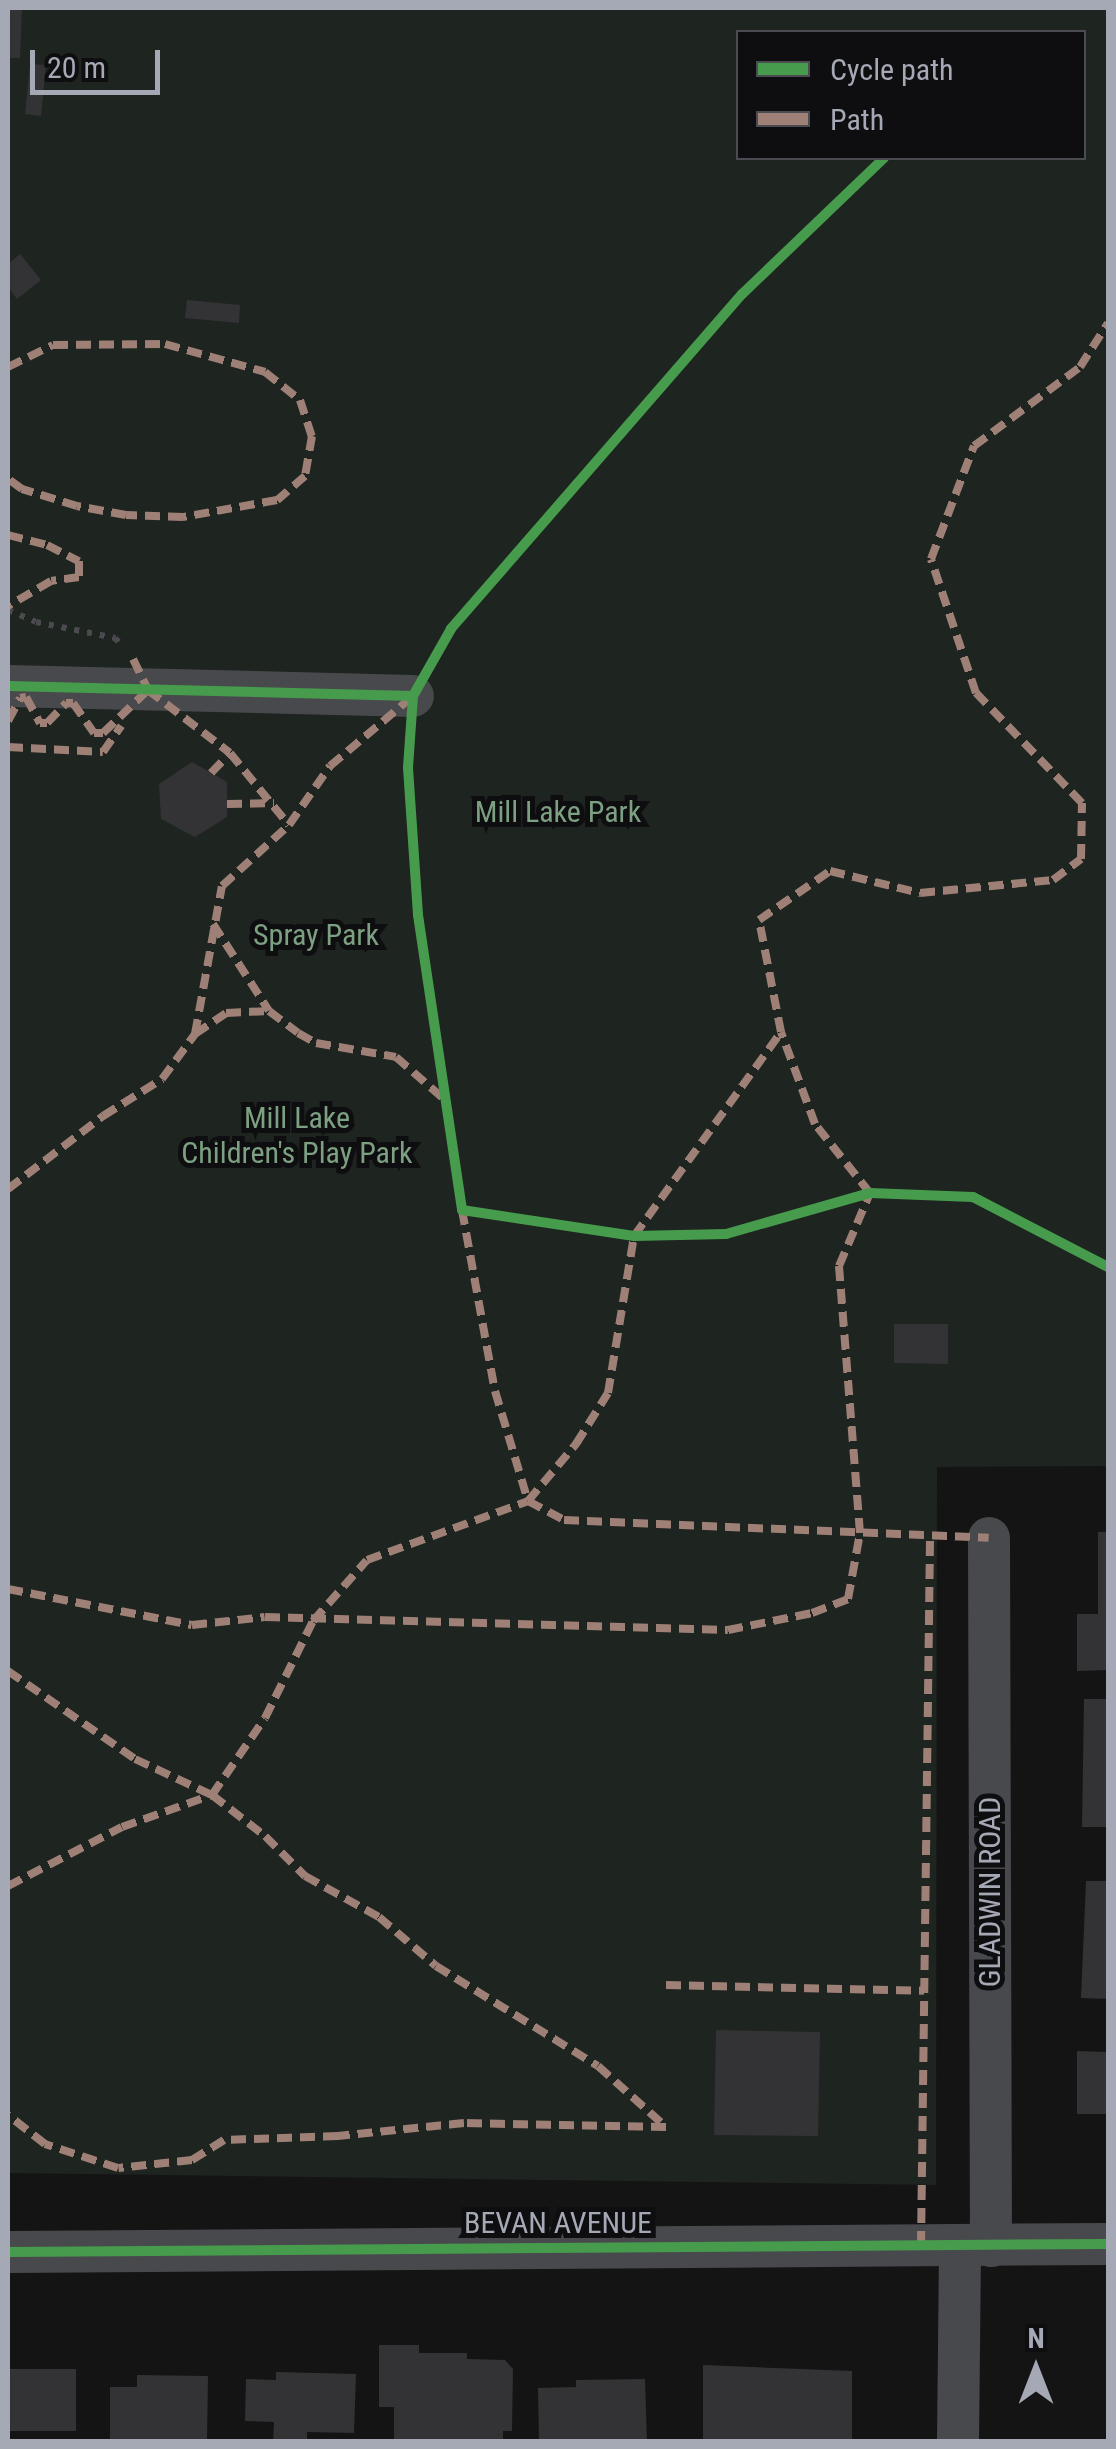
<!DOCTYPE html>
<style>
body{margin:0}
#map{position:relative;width:1116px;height:2449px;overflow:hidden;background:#141414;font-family:"Roboto Condensed",sans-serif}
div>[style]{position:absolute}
.green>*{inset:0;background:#1e241f}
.building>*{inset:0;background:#333335}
.path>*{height:6px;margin-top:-3px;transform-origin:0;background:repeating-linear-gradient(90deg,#4a4a4f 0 5px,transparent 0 13px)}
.minor>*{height:42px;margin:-21px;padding:0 21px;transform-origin:21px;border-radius:21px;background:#48494d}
.quiet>*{height:8px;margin-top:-4px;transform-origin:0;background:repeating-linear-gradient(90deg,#9e8076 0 15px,transparent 0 23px)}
.cycleway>*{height:10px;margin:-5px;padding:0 5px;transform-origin:5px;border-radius:5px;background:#469c4c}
span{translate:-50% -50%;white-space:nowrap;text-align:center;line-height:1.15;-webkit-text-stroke:10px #0e0e10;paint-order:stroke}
.park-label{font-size:30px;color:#7ca081}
.street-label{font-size:30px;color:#a5a8b5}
.frame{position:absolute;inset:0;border:10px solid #a5a8b5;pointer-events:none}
.legend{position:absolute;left:736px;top:30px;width:350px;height:130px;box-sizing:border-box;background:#0e0e10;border:2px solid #4a4c52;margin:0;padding:12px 18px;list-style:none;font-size:30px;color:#a5a8b5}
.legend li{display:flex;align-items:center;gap:20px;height:50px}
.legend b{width:50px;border:2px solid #4a4c52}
.north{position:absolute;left:986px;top:2319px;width:100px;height:100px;-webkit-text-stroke:8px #0e0e10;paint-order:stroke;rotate:0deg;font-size:28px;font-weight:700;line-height:40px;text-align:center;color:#a5a8b5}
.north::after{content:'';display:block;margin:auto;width:35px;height:45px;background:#a5a8b5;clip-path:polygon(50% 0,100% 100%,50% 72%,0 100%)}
.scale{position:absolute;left:30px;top:50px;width:130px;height:45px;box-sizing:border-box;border:5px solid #a5a8b5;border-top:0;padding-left:12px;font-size:30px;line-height:35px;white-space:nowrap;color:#a5a8b5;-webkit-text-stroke:8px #0e0e10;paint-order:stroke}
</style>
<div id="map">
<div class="green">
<i style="clip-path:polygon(evenodd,8px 8px,1108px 8px,1108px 1466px,937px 1467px,936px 2185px,8px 2173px,8px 8px,738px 32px,1084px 32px,1084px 158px,738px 158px,738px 32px)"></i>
</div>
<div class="building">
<i style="clip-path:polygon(8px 8px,22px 8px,20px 58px,8px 58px)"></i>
<i style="clip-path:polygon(30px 64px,46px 65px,41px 116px,25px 114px)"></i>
<i style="clip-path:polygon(20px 254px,41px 280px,17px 299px,8px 287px,8px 264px)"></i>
<i style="clip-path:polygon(187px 300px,240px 305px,239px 323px,185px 318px)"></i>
<i style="clip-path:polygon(192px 762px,227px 782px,227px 817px,195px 837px,161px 819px,159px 784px)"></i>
<i style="clip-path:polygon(894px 1324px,948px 1324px,948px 1364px,894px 1363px)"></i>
<i style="clip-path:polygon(1098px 1532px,1108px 1532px,1108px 1670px,1077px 1671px,1077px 1614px,1098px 1614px)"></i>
<i style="clip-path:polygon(1084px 1699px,1108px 1699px,1108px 1827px,1082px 1827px)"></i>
<i style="clip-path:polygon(1086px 1881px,1108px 1881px,1108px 1999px,1081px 1998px)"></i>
<i style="clip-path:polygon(716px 2030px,820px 2032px,818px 2136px,714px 2135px)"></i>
<i style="clip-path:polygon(1077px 2051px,1108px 2052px,1108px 2114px,1077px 2114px)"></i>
<i style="clip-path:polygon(379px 2345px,419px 2345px,419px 2353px,467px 2353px,467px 2359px,505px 2360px,513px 2369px,512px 2431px,503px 2431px,503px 2442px,394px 2442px,394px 2407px,379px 2407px)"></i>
<i style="clip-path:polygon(703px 2365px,852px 2371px,852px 2442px,703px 2442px)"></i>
<i style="clip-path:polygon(8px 2369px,76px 2369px,76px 2431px,8px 2431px)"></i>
<i style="clip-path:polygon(276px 2372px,356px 2374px,354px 2433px,307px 2432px,307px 2442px,273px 2442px,274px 2422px,245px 2421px,246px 2379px,276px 2380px)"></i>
<i style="clip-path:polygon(137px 2375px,208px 2376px,207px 2442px,110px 2442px,110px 2387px,137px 2387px)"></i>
<i style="clip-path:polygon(645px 2379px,647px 2442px,539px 2442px,538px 2388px,576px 2387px,576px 2380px)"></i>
</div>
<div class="path">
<i style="left:8px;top:610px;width:30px;rotate:23deg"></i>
<i style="left:36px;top:622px;width:81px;rotate:11.4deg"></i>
<i style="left:115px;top:638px;width:11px;rotate:49deg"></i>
</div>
<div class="minor">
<i style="left:8px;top:686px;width:405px;rotate:1.4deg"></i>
<i style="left:989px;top:1538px;width:708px;rotate:89.84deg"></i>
<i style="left:8px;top:2252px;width:1100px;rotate:-0.42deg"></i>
<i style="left:958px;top:2442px;width:196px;rotate:-89.4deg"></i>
</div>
<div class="quiet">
<i style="left:8px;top:367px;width:50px;rotate:-26.1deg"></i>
<i style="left:53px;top:345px;width:112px;rotate:-0.5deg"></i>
<i style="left:165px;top:344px;width:104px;rotate:15.6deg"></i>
<i style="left:265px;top:372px;width:45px;rotate:38.7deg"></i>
<i style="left:300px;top:400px;width:38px;rotate:72deg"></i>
<i style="left:312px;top:436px;width:41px;rotate:99.9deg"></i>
<i style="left:305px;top:476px;width:37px;rotate:139deg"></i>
<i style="left:277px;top:500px;width:96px;rotate:169.7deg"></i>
<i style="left:183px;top:517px;width:57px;rotate:-178deg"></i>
<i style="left:126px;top:515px;width:50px;rotate:-169.6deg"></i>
<i style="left:77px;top:506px;width:58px;rotate:-162.8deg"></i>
<i style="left:22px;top:489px;width:17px;rotate:-144deg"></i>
<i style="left:8px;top:535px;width:40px;rotate:14.4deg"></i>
<i style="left:47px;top:545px;width:36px;rotate:27deg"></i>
<i style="left:79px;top:561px;width:16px;rotate:90deg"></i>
<i style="left:79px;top:577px;width:28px;rotate:172deg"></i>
<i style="left:51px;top:581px;width:50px;rotate:149.8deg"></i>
<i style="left:133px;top:659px;width:34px;rotate:64deg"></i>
<i style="left:148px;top:690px;width:103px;rotate:37.5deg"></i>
<i style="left:230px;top:753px;width:93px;rotate:50.7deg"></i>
<i style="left:8px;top:721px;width:26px;rotate:-62deg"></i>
<i style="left:20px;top:698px;width:6px;rotate:-9deg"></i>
<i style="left:26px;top:697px;width:30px;rotate:62deg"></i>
<i style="left:40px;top:723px;width:7px"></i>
<i style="left:47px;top:723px;width:28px;rotate:-46deg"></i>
<i style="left:66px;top:703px;width:7px"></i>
<i style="left:73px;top:703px;width:37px;rotate:55deg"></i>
<i style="left:94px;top:733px;width:9px"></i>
<i style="left:103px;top:733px;width:62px;rotate:-43.7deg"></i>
<i style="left:8px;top:747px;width:95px;rotate:3deg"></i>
<i style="left:103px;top:752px;width:32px;rotate:-55deg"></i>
<i style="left:211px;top:773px;width:28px;rotate:-46deg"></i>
<i style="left:227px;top:804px;width:47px;rotate:-1.2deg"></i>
<i style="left:213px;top:924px;width:103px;rotate:57.2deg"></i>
<i style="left:269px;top:1011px;width:36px;rotate:37deg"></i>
<i style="left:298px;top:1033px;width:21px;rotate:29deg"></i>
<i style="left:316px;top:1043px;width:81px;rotate:9.9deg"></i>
<i style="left:396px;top:1057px;width:64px;rotate:41.2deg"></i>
<i style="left:195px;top:1034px;width:37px;rotate:-34deg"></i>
<i style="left:226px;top:1013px;width:43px;rotate:-2.7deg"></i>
<i style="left:8px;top:1189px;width:120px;rotate:-37.5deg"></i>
<i style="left:103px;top:1116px;width:70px;rotate:-32.1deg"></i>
<i style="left:162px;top:1079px;width:56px;rotate:-53.7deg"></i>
<i style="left:195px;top:1034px;width:150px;rotate:-79.7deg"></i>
<i style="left:222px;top:886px;width:91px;rotate:-42.3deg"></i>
<i style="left:289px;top:825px;width:72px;rotate:-55.2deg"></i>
<i style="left:330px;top:766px;width:109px;rotate:-40.1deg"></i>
<i style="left:462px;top:1210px;width:184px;rotate:79.7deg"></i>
<i style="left:495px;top:1391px;width:115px;rotate:73.3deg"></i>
<i style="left:528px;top:1501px;width:41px;rotate:27.8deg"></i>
<i style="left:564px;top:1520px;width:425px;rotate:2.4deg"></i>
<i style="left:8px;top:1589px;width:187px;rotate:11.1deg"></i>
<i style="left:192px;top:1625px;width:73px;rotate:-6.3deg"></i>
<i style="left:265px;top:1617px;width:463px;rotate:1.6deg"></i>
<i style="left:728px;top:1630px;width:86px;rotate:-11.4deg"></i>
<i style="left:812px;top:1613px;width:39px;rotate:-21deg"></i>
<i style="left:848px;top:1599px;width:67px;rotate:-79.7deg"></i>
<i style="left:860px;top:1533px;width:268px;rotate:-94.5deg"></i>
<i style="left:839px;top:1266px;width:79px;rotate:-67deg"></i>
<i style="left:870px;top:1193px;width:88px;rotate:-128.6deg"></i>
<i style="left:815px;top:1124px;width:98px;rotate:-110.3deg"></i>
<i style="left:8px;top:1671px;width:155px;rotate:34.7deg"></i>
<i style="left:135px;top:1759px;width:85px;rotate:25.1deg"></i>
<i style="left:212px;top:1795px;width:67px;rotate:37.7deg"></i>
<i style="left:265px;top:1836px;width:57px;rotate:45deg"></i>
<i style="left:305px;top:1876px;width:85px;rotate:29deg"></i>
<i style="left:379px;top:1917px;width:75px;rotate:40.7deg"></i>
<i style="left:436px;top:1966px;width:190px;rotate:31.7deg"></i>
<i style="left:598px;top:2066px;width:91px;rotate:41.9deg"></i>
<i style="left:666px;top:2127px;width:202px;rotate:-178.9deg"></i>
<i style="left:464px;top:2123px;width:127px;rotate:174.1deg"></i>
<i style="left:338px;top:2136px;width:114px;rotate:178deg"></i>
<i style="left:224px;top:2140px;width:38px;rotate:148deg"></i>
<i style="left:192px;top:2160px;width:74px;rotate:173.8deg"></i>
<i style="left:118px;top:2168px;width:77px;rotate:-161.8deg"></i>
<i style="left:45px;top:2144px;width:47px;rotate:-141.9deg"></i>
<i style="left:8px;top:1886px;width:128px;rotate:-27.4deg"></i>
<i style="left:122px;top:1827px;width:96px;rotate:-19.6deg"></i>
<i style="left:212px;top:1795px;width:93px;rotate:-55.5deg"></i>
<i style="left:265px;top:1718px;width:108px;rotate:-63.7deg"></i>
<i style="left:313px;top:1621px;width:81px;rotate:-48.5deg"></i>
<i style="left:367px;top:1560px;width:171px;rotate:-20.1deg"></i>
<i style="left:528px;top:1501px;width:75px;rotate:-49.9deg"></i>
<i style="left:576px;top:1444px;width:60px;rotate:-57.9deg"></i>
<i style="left:608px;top:1393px;width:159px;rotate:-80.6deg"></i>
<i style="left:634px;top:1236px;width:251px;rotate:-54.2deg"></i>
<i style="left:781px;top:1032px;width:114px;rotate:-101.1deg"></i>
<i style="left:759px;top:920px;width:86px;rotate:-34.6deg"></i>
<i style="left:830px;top:871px;width:93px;rotate:13.7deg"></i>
<i style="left:920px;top:893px;width:134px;rotate:-5.6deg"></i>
<i style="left:1053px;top:880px;width:35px;rotate:-37deg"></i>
<i style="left:1081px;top:859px;width:56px;rotate:-89deg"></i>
<i style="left:1082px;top:803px;width:153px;rotate:-133.9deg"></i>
<i style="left:976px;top:693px;width:141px;rotate:-108.6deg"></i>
<i style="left:931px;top:559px;width:121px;rotate:-69.2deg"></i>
<i style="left:974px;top:446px;width:132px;rotate:-36.7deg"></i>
<i style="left:1080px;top:367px;width:52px;rotate:-57.5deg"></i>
<i style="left:666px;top:1985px;width:258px;rotate:1.3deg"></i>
<i style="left:921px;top:2246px;width:710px;rotate:-89.27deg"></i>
</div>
<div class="cycleway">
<i style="left:884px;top:158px;width:197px;rotate:136.2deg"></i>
<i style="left:742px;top:294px;width:444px;rotate:131deg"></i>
<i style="left:451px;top:629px;width:77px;rotate:119.6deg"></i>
<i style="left:413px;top:696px;width:72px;rotate:94deg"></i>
<i style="left:408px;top:768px;width:147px;rotate:86.1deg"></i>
<i style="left:418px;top:915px;width:298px;rotate:81.5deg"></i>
<i style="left:462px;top:1210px;width:174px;rotate:8.6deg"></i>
<i style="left:634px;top:1236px;width:92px;rotate:-1.2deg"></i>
<i style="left:726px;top:1234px;width:150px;rotate:-15.9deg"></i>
<i style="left:870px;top:1193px;width:103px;rotate:2.2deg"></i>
<i style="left:973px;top:1197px;width:152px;rotate:27.4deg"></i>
<i style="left:8px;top:686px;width:405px;rotate:1.4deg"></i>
<i style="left:8px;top:2252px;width:1100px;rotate:-0.42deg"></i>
</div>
<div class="park-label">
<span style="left:558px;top:812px">Mill Lake Park</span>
<span style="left:316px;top:935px">Spray Park</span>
<span style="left:297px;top:1135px">Mill Lake<br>Children's Play Park</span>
</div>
<div class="street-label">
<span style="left:990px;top:1892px;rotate:-90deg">GLADWIN ROAD</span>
<span style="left:558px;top:2223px">BEVAN AVENUE</span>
</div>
<div class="frame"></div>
<ul class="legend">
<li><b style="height:12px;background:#469c4c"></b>Cycle path</li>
<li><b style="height:12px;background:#9e8076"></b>Path</li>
</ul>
<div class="north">N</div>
<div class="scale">20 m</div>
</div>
